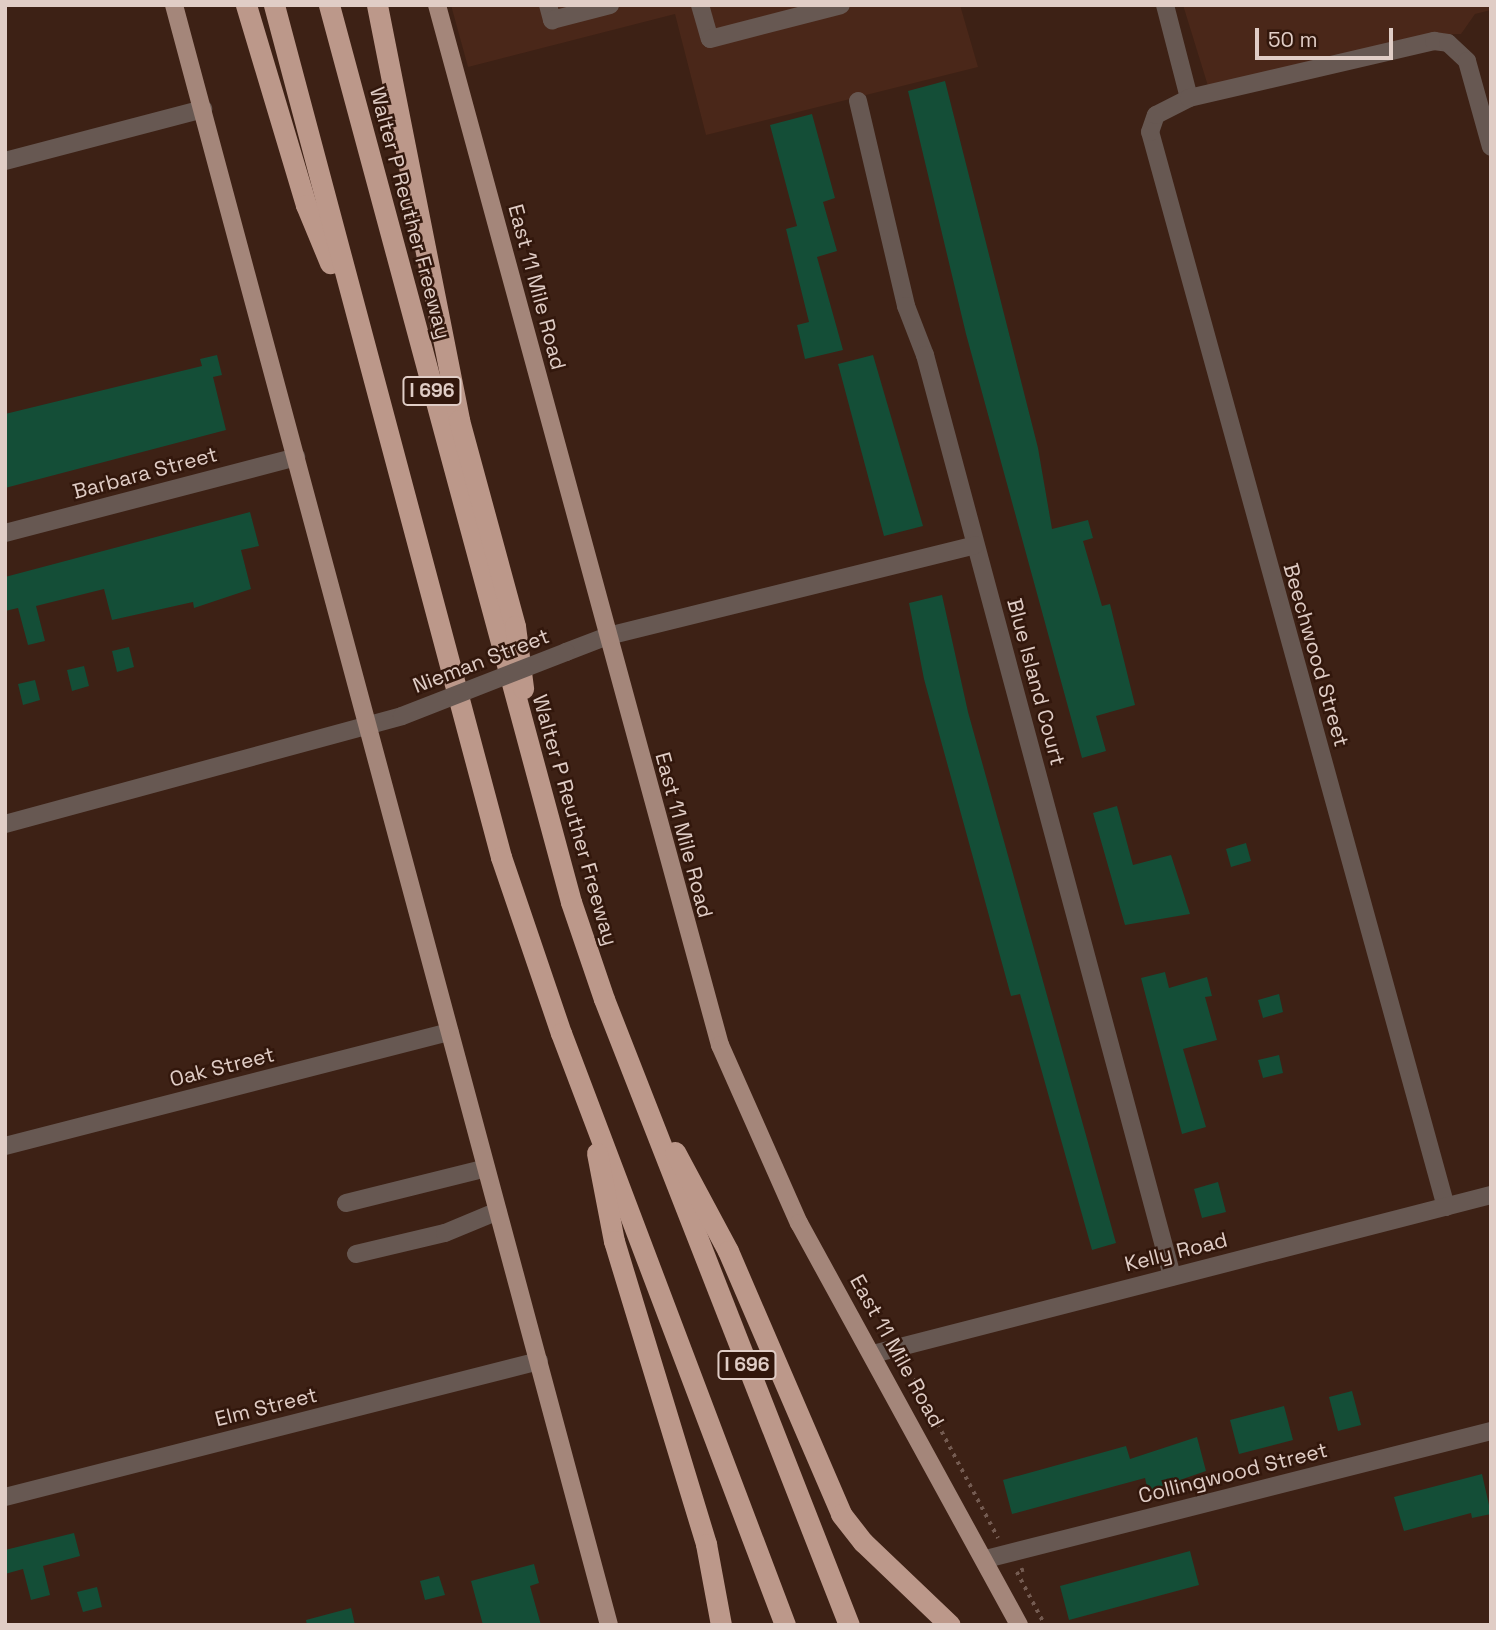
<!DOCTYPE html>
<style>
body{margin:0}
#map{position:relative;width:1496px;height:1630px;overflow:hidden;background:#3d2115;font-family:"Space Grotesk",sans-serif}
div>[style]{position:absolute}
.built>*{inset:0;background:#4a2719}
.building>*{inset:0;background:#144e37}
.path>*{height:3.5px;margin-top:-1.75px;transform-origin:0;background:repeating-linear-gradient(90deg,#745b51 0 3.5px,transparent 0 8.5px)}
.minor>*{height:18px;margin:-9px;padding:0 9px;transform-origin:9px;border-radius:9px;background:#675852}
.major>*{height:18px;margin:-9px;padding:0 9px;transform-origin:9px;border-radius:9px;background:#a4867a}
.highway>*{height:21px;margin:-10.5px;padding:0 10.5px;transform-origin:10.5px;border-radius:10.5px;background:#bc988a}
.minor-bridge>*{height:18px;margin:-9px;padding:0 9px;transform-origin:9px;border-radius:9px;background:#675852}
span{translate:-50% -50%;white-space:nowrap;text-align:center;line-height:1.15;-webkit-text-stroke:5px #32170c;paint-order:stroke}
.shield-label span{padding:2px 5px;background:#32170c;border:2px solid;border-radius:5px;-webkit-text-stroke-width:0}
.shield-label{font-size:19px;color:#e0cdc6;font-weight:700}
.street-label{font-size:21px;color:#e0cdc6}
.frame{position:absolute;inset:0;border:7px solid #e0cdc6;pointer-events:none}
.scale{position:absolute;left:1255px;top:28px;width:138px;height:32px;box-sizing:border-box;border:4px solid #e0cdc6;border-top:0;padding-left:9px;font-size:21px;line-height:24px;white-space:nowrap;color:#e0cdc6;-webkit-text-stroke:5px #32170c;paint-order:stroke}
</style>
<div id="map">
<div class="built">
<i style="clip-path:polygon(451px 5px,960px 5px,978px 67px,706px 135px,675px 14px,468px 67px)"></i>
<i style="clip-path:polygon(1183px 5px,1491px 5px,1491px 10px,1475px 14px,1461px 34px,1428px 35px,1208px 86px)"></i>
</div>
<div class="building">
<i style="clip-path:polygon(945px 81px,1038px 448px,1052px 529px,1088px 520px,1093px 538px,1083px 541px,1102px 606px,1110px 604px,1135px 705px,1096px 716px,1106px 751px,1082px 758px,966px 334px,908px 91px)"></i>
<i style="clip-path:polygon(812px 114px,835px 198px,823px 202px,837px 251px,817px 257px,843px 350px,805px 359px,797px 325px,809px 322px,786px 229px,797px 226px,770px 125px)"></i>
<i style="clip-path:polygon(217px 355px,222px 375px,213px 377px,226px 430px,5px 488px,5px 414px,202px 366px,200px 359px)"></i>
<i style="clip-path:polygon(873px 355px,923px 526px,884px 536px,838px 364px)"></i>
<i style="clip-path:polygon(250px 512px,259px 546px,241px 550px,251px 589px,194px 608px,193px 602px,112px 620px,104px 589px,36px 606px,45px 641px,28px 645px,18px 608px,5px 611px,5px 577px)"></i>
<i style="clip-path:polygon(942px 595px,968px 712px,1116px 1243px,1092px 1250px,1020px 994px,1011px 996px,924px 679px,909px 603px)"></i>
<i style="clip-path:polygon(129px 647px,134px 667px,117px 672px,112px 651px)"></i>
<i style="clip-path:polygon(84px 666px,89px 686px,72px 691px,67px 670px)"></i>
<i style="clip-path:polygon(35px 680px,40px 700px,23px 705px,18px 684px)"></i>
<i style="clip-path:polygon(1117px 806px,1133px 865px,1171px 855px,1190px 914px,1125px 925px,1093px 813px)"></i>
<i style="clip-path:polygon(1246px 843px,1251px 861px,1231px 867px,1226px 849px)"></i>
<i style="clip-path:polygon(1165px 972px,1169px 988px,1207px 977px,1212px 996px,1205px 997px,1217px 1040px,1183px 1049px,1206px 1127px,1182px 1134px,1141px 978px)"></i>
<i style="clip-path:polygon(1279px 994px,1283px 1012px,1263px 1018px,1258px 1000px)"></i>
<i style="clip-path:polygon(1279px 1055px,1283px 1073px,1263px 1078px,1258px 1060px)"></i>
<i style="clip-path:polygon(1218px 1182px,1226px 1212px,1202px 1218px,1194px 1189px)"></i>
<i style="clip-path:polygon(1352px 1391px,1361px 1425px,1338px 1431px,1329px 1397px)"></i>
<i style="clip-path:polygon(1284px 1406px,1293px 1440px,1239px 1454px,1230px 1420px)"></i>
<i style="clip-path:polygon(1197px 1437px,1206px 1471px,1148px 1491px,1145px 1478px,1012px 1514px,1003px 1480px,1126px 1446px,1130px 1459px)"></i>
<i style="clip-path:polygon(1482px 1474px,1491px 1514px,1472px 1518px,1471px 1513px,1404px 1531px,1394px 1497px)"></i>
<i style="clip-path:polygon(74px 1533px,80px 1556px,43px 1566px,50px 1595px,31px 1600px,23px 1569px,5px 1574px,5px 1550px)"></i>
<i style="clip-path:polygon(1190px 1551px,1199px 1585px,1069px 1620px,1060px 1586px)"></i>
<i style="clip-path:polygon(534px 1564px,539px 1583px,530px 1586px,541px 1625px,483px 1625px,471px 1581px)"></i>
<i style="clip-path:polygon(439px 1576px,445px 1595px,425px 1600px,420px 1581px)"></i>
<i style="clip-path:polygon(97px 1587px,102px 1607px,83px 1612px,77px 1592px)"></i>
<i style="clip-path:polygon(351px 1608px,355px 1625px,307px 1625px,306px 1620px)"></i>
</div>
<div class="path">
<i style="left:906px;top:1364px;width:197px;rotate:62.1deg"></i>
<i style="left:1024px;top:1570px;width:7px;rotate:164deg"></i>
<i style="left:1017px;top:1572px;width:60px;rotate:62.2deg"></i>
</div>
<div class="minor">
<i style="left:548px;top:5px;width:16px;rotate:75deg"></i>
<i style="left:552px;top:20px;width:60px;rotate:-14.5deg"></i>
<i style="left:700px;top:5px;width:35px;rotate:74deg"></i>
<i style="left:710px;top:39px;width:135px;rotate:-14.5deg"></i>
<i style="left:1165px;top:5px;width:96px;rotate:75.5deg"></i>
<i style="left:858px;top:101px;width:211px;rotate:76.8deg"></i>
<i style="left:906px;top:306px;width:53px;rotate:68.8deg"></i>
<i style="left:925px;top:355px;width:954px;rotate:74.99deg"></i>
<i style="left:5px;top:161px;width:205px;rotate:-14.7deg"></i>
<i style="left:5px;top:533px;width:301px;rotate:-14.6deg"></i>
<i style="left:566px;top:652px;width:45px;rotate:-20.9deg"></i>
<i style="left:608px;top:636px;width:378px;rotate:-13.9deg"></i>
<i style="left:5px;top:824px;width:411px;rotate:-15.2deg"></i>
<i style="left:5px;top:1146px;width:459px;rotate:-14.4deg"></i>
<i style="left:346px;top:1203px;width:144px;rotate:-14deg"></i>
<i style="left:1446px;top:1207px;width:1115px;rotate:-105.39deg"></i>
<i style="left:1150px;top:132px;width:18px;rotate:-71deg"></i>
<i style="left:1156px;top:115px;width:37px;rotate:-27deg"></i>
<i style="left:1189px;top:98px;width:252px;rotate:-13.1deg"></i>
<i style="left:1434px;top:41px;width:14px;rotate:8deg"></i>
<i style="left:1448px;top:43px;width:26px;rotate:43deg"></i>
<i style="left:1467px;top:61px;width:89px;rotate:74.4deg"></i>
<i style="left:356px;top:1254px;width:91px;rotate:-13.3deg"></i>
<i style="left:445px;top:1233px;width:57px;rotate:-22.5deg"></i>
<i style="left:873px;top:1354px;width:638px;rotate:-14.43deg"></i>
<i style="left:5px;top:1497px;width:551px;rotate:-14.29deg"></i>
<i style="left:986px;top:1559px;width:521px;rotate:-14.22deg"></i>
</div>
<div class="major">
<i style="left:174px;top:5px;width:1677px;rotate:74.97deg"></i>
<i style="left:437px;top:5px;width:1078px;rotate:74.78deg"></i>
<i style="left:720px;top:1045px;width:195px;rotate:66.1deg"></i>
<i style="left:799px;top:1223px;width:458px;rotate:61.3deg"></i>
</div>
<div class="highway">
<i style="left:246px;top:5px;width:209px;rotate:73.3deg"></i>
<i style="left:306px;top:205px;width:63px;rotate:67.5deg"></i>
<i style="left:274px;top:5px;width:882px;rotate:75.08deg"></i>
<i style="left:501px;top:857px;width:186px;rotate:71.2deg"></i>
<i style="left:561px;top:1033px;width:633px;rotate:69.27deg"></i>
<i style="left:329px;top:5px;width:929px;rotate:74.9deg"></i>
<i style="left:571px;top:902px;width:102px;rotate:71.2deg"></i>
<i style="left:604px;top:999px;width:672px;rotate:68.63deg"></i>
<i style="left:377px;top:5px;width:423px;rotate:78.8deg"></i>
<i style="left:459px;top:420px;width:213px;rotate:74.8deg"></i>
<i style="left:515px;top:626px;width:63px;rotate:82.6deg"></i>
<i style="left:675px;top:1152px;width:112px;rotate:61.8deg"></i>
<i style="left:728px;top:1251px;width:286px;rotate:66.7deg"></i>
<i style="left:841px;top:1514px;width:36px;rotate:52deg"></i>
<i style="left:863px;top:1542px;width:120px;rotate:43.7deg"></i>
<i style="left:597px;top:1153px;width:90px;rotate:79.1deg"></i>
<i style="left:614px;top:1241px;width:317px;rotate:73.1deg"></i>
<i style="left:706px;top:1544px;width:82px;rotate:79.5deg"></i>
</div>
<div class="minor-bridge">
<i style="left:402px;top:716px;width:176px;rotate:-21.3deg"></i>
</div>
<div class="shield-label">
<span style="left:432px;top:391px">I 696</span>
<span style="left:747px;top:1365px">I 696</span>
</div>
<div class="street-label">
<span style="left:410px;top:213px;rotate:75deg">Walter P Reuther Freeway</span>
<span style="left:537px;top:287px;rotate:75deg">East 11 Mile Road</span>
<span style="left:145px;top:473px;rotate:-15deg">Barbara Street</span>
<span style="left:1316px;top:655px;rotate:74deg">Beechwood Street</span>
<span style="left:481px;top:661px;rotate:-21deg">Nieman Street</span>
<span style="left:1036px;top:682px;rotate:75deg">Blue Island Court</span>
<span style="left:575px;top:820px;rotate:74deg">Walter P Reuther Freeway</span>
<span style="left:684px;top:835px;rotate:75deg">East 11 Mile Road</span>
<span style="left:222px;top:1067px;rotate:-14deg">Oak Street</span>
<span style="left:1176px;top:1252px;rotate:-14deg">Kelly Road</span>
<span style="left:897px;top:1351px;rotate:61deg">East 11 Mile Road</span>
<span style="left:266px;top:1407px;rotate:-14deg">Elm Street</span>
<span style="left:1233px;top:1473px;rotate:-14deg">Collingwood Street</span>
</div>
<div class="frame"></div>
<div class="scale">50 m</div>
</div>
